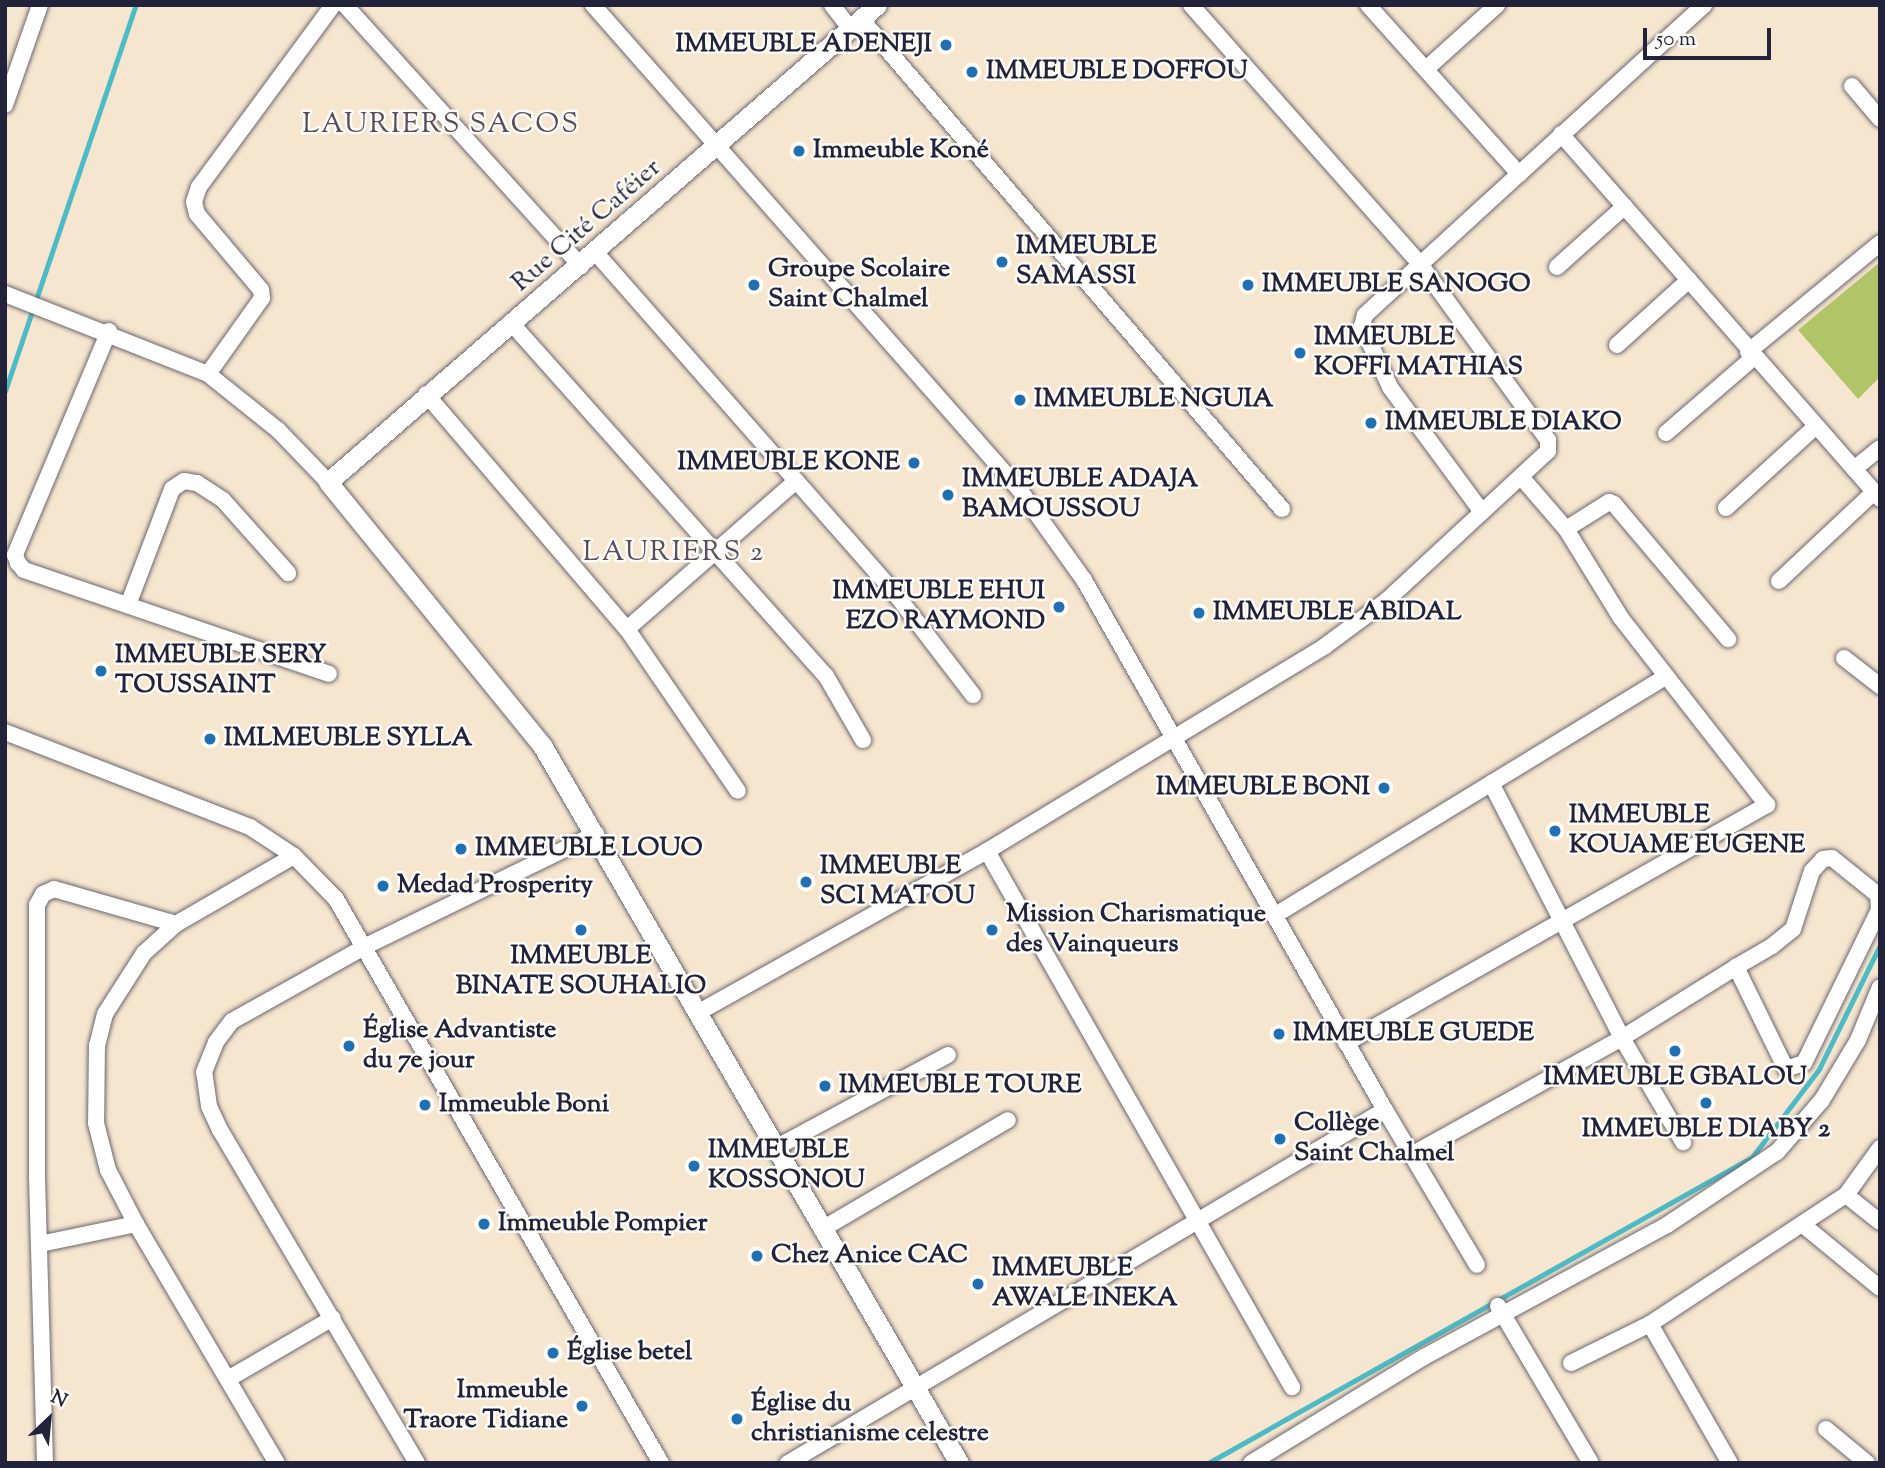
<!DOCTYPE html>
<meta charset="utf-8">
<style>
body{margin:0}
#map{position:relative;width:1885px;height:1468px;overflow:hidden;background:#f6e6cf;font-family:"Sorts Mill Goudy",serif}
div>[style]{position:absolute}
.green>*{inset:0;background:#b1c468}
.stream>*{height:5px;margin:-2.5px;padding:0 2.5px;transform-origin:2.5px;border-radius:2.5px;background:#4dbbc5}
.roads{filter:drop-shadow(0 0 2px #6c676f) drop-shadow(0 0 2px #6c676f)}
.minor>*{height:16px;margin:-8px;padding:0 8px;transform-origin:8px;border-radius:8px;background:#fff}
.tertiary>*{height:19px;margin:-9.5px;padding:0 9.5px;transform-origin:9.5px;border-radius:9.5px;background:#fff}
.dots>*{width:19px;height:19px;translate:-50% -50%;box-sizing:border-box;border:4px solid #fdfcf7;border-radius:50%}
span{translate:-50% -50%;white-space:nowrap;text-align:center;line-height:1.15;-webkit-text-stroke:5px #fdfcf7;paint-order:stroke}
.poi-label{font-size:26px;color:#22223b;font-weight:700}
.right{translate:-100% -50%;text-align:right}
.left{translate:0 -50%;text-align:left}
.street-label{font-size:26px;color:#22223b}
.neighbourhood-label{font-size:28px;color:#5c4b5a;letter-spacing:2px}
.frame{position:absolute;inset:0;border:7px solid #22223b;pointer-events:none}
.north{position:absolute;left:14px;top:1384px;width:70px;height:70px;-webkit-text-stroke:5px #fdfcf7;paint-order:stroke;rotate:26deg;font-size:19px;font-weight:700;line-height:28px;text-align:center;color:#22223b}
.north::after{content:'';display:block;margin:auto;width:24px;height:32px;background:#22223b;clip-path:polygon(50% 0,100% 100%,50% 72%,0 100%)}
.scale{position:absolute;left:1643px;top:28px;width:128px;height:32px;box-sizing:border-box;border:4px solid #22223b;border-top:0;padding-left:9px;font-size:21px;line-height:24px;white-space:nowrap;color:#22223b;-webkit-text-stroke:5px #fdfcf7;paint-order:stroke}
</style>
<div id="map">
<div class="green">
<i style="clip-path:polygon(1880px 262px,1880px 377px,1858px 399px,1798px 330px)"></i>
</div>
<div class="stream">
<i style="left:5px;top:391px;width:408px;rotate:-71.3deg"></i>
<i style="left:1208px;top:1463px;width:624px;rotate:-29.36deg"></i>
<i style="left:1752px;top:1157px;width:111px;rotate:-52.7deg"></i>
<i style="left:1819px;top:1069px;width:138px;rotate:-63.8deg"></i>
</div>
<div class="roads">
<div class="minor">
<i style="left:345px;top:5px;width:352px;rotate:47.9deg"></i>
<i style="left:593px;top:5px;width:645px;rotate:48.65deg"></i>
<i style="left:1019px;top:489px;width:112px;rotate:54.5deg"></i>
<i style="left:1084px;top:580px;width:610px;rotate:60.41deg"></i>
<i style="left:1385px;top:1110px;width:694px;rotate:149.4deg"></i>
<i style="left:832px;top:5px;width:29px;rotate:52deg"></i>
<i style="left:1368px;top:5px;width:227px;rotate:48.2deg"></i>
<i style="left:1519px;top:174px;width:251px;rotate:-42.4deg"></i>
<i style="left:861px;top:19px;width:646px;rotate:49.33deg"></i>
<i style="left:1426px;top:69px;width:96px;rotate:-42deg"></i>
<i style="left:1852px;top:86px;width:43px;rotate:49.7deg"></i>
<i style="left:5px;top:105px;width:106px;rotate:-70.7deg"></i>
<i style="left:1561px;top:134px;width:485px;rotate:48.8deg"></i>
<i style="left:596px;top:253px;width:456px;rotate:48.7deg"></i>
<i style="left:897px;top:596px;width:125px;rotate:52.5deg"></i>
<i style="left:1557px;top:267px;width:91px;rotate:-41.9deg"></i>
<i style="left:5px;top:294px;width:218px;rotate:21.5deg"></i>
<i style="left:208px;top:374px;width:90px;rotate:38.7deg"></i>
<i style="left:278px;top:430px;width:72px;rotate:46.1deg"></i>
<i style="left:513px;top:325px;width:470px;rotate:48.3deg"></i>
<i style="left:826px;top:676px;width:74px;rotate:60deg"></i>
<i style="left:109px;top:331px;width:243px;rotate:112.8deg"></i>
<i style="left:15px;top:555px;width:9px;rotate:69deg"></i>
<i style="left:18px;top:563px;width:9px;rotate:49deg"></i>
<i style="left:24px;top:570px;width:322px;rotate:18.8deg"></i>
<i style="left:1617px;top:345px;width:97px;rotate:-42.1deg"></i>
<i style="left:1748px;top:352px;width:171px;rotate:-39.5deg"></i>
<i style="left:208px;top:374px;width:93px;rotate:-54.6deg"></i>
<i style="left:262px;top:298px;width:8px;rotate:-97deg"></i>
<i style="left:261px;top:290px;width:99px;rotate:-130.1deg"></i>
<i style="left:197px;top:214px;width:12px;rotate:-104deg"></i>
<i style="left:194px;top:202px;width:16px;rotate:-72deg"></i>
<i style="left:199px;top:187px;width:226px;rotate:-53.6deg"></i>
<i style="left:426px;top:394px;width:309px;rotate:49.5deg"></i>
<i style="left:627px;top:629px;width:196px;rotate:55.6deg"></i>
<i style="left:1666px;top:433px;width:115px;rotate:-40.8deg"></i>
<i style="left:1854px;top:469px;width:33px;rotate:-39deg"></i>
<i style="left:1726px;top:508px;width:122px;rotate:-42.3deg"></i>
<i style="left:1482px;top:512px;width:155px;rotate:-126.4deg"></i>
<i style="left:1390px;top:387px;width:67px;rotate:-114.7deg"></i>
<i style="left:1362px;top:326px;width:11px;rotate:-75deg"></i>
<i style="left:1365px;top:315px;width:209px;rotate:-42.5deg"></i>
<i style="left:1566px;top:529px;width:51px;rotate:-32.1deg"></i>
<i style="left:1609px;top:502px;width:5px;rotate:22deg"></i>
<i style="left:1614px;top:504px;width:177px;rotate:49.8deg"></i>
<i style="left:1779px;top:581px;width:130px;rotate:-43.1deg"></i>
<i style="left:128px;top:605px;width:124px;rotate:-69.2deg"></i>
<i style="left:172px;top:489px;width:14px;rotate:-34deg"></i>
<i style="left:184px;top:481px;width:13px;rotate:9deg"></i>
<i style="left:197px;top:483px;width:31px;rotate:33deg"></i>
<i style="left:223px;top:500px;width:98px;rotate:48.3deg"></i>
<i style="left:627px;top:629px;width:225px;rotate:-41.2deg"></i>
<i style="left:1844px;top:658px;width:46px;rotate:37.9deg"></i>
<i style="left:5px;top:732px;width:263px;rotate:21.2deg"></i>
<i style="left:250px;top:827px;width:53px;rotate:33.4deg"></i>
<i style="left:294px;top:856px;width:60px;rotate:45.7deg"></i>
<i style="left:336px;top:899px;width:651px;rotate:60.05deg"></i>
<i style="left:1491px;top:783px;width:287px;rotate:62.8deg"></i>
<i style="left:1622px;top:1038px;width:121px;rotate:59.6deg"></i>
<i style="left:987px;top:851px;width:617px;rotate:60.36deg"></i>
<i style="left:1277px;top:914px;width:456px;rotate:-31.4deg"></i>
<i style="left:176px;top:924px;width:43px;rotate:137.8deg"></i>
<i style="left:144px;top:953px;width:72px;rotate:122.6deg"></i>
<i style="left:105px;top:1014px;width:32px;rotate:104deg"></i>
<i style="left:97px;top:1045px;width:78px;rotate:90.7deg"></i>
<i style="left:96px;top:1123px;width:49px;rotate:75.7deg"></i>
<i style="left:108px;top:1170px;width:61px;rotate:62.6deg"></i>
<i style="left:136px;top:1224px;width:277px;rotate:59.5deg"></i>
<i style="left:699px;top:1012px;width:330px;rotate:-29.2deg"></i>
<i style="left:987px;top:851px;width:395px;rotate:-31.2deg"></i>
<i style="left:1325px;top:646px;width:76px;rotate:-36.4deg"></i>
<i style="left:1386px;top:601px;width:221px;rotate:-42.8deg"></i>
<i style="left:1548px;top:451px;width:11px;rotate:-90deg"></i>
<i style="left:1548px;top:440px;width:216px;rotate:-126deg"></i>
<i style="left:1421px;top:265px;width:347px;rotate:-131.5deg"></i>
<i style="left:1346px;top:1043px;width:484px;rotate:-29.5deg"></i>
<i style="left:1767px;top:805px;width:237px;rotate:-128deg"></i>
<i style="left:1621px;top:618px;width:105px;rotate:-121.7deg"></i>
<i style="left:1566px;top:529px;width:67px;rotate:-130.8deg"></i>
<i style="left:1385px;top:1110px;width:180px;rotate:59.3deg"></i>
<i style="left:777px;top:1147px;width:194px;rotate:-28.3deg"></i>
<i style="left:1411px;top:1155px;width:241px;rotate:-29deg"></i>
<i style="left:1622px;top:1038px;width:134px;rotate:-31.9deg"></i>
<i style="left:1736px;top:967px;width:42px;rotate:-30.3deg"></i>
<i style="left:1772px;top:946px;width:27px;rotate:-39deg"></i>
<i style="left:1793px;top:929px;width:61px;rotate:-71.9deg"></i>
<i style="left:1812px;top:871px;width:16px;rotate:-47deg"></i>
<i style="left:1823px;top:859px;width:9px;rotate:-6deg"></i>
<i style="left:1832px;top:858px;width:59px;rotate:38.8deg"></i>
<i style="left:1878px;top:895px;width:15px;rotate:86deg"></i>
<i style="left:1879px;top:910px;width:170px;rotate:116.1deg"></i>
<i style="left:1804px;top:1063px;width:19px;rotate:162deg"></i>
<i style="left:1786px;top:1069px;width:114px;rotate:-116.1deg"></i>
<i style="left:1846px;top:1195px;width:43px;rotate:38.5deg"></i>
<i style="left:1802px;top:1224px;width:101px;rotate:39.4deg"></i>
<i style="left:824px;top:1228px;width:213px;rotate:-30.4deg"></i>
<i style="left:40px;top:1244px;width:98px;rotate:-11.8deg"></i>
<i style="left:1498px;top:1306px;width:182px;rotate:59.4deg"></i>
<i style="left:1650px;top:1324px;width:160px;rotate:60.1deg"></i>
<i style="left:1571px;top:1363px;width:88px;rotate:-26.3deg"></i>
<i style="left:1650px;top:1324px;width:235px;rotate:-33.4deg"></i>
<i style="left:1846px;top:1195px;width:58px;rotate:-54.1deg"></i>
<i style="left:228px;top:1379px;width:121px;rotate:-30.2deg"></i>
<i style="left:1826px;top:1429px;width:53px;rotate:39.7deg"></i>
<i style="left:45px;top:1463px;width:286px;rotate:-91.6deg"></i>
<i style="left:37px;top:1177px;width:272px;rotate:-90deg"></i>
<i style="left:37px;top:905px;width:13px;rotate:-61deg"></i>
<i style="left:43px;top:894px;width:12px;rotate:-24deg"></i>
<i style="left:54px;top:889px;width:127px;rotate:16deg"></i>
<i style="left:176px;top:924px;width:136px;rotate:-30deg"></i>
<i style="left:417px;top:1463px;width:387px;rotate:-120.6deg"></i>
<i style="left:220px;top:1130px;width:26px;rotate:-115deg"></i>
<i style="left:209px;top:1106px;width:34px;rotate:-98deg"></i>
<i style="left:204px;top:1072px;width:32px;rotate:-68deg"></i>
<i style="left:216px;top:1042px;width:26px;rotate:-53deg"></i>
<i style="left:232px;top:1021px;width:154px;rotate:-29.2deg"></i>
<i style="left:366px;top:946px;width:256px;rotate:-26deg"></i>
<i style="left:1251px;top:1463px;width:203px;rotate:-31.5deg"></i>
<i style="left:1424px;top:1357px;width:277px;rotate:-28.5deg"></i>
<i style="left:1667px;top:1225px;width:132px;rotate:-33.6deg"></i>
<i style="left:1777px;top:1152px;width:69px;rotate:-49.1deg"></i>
<i style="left:1822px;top:1100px;width:70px;rotate:-59deg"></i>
<i style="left:1858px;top:1040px;width:57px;rotate:-67.5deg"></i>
</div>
<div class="tertiary">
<i style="left:877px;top:5px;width:727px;rotate:139.01deg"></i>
<i style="left:328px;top:482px;width:341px;rotate:50.9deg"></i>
<i style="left:543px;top:747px;width:828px;rotate:59.84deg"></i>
</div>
</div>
<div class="dots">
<i style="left:946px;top:45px;background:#1f6fb2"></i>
<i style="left:972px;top:72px;background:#1f6fb2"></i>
<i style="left:799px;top:151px;background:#1f6fb2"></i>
<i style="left:1002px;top:262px;background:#1f6fb2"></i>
<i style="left:754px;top:285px;background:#1f6fb2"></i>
<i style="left:1248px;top:285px;background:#1f6fb2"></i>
<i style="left:1300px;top:353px;background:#1f6fb2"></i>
<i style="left:1020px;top:400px;background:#1f6fb2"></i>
<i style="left:1371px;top:423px;background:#1f6fb2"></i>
<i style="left:914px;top:463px;background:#1f6fb2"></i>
<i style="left:948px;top:495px;background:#1f6fb2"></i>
<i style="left:1059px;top:607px;background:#1f6fb2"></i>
<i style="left:1199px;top:613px;background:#1f6fb2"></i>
<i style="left:101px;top:671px;background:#1f6fb2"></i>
<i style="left:210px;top:739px;background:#1f6fb2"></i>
<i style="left:1384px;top:788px;background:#1f6fb2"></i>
<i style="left:1555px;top:831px;background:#1f6fb2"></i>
<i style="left:461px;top:849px;background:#1f6fb2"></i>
<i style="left:806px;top:882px;background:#1f6fb2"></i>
<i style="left:383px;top:886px;background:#1f6fb2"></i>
<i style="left:581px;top:930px;background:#1f6fb2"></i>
<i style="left:992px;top:930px;background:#1f6fb2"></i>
<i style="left:1279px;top:1034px;background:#1f6fb2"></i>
<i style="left:349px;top:1046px;background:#1f6fb2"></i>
<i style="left:1675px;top:1051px;background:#1f6fb2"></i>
<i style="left:825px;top:1086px;background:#1f6fb2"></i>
<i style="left:1706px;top:1103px;background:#1f6fb2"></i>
<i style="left:425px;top:1105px;background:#1f6fb2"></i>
<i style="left:1280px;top:1139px;background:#1f6fb2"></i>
<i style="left:694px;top:1166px;background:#1f6fb2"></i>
<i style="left:484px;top:1224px;background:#1f6fb2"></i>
<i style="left:757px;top:1256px;background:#1f6fb2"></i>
<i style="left:978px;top:1284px;background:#1f6fb2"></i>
<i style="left:553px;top:1353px;background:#1f6fb2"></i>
<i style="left:582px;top:1406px;background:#1f6fb2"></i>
<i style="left:737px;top:1419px;background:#1f6fb2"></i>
</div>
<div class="poi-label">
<span class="right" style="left:932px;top:45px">IMMEUBLE ADENEJI</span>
<span class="left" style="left:986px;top:72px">IMMEUBLE DOFFOU</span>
<span class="left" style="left:813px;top:151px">Immeuble Koné</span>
<span class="left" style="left:1016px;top:262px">IMMEUBLE<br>SAMASSI</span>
<span class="left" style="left:768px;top:285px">Groupe Scolaire<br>Saint Chalmel</span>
<span class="left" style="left:1262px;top:285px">IMMEUBLE SANOGO</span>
<span class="left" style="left:1314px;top:353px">IMMEUBLE<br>KOFFI MATHIAS</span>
<span class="left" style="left:1034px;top:400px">IMMEUBLE NGUIA</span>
<span class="left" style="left:1385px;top:423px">IMMEUBLE DIAKO</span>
<span class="right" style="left:900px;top:463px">IMMEUBLE KONE</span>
<span class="left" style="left:962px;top:495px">IMMEUBLE ADAJA<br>BAMOUSSOU</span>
<span class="right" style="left:1045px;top:607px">IMMEUBLE EHUI<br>EZO RAYMOND</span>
<span class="left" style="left:1213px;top:613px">IMMEUBLE ABIDAL</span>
<span class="left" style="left:115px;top:671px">IMMEUBLE SERY<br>TOUSSAINT</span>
<span class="left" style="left:224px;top:739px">IMLMEUBLE SYLLA</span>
<span class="right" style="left:1370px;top:788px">IMMEUBLE BONI</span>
<span class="left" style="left:1569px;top:831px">IMMEUBLE<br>KOUAME EUGENE</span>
<span class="left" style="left:475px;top:849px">IMMEUBLE LOUO</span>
<span class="left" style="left:820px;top:882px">IMMEUBLE<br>SCI MATOU</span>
<span class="left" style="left:397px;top:886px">Medad Prosperity</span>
<span class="left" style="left:1006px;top:930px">Mission Charismatique<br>des Vainqueurs</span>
<span style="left:581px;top:972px">IMMEUBLE<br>BINATE SOUHALIO</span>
<span class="left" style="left:363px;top:1046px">Église Advantiste<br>du 7e jour</span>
<span class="left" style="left:1293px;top:1034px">IMMEUBLE GUEDE</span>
<span style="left:1675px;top:1078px">IMMEUBLE GBALOU</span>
<span class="left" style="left:839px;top:1086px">IMMEUBLE TOURE</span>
<span class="left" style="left:439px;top:1105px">Immeuble Boni</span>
<span class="left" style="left:1294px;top:1139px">Collège<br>Saint Chalmel</span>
<span style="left:1706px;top:1130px">IMMEUBLE DIABY 2</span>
<span class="left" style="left:708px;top:1166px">IMMEUBLE<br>KOSSONOU</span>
<span class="left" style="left:498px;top:1224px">Immeuble Pompier</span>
<span class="left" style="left:771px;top:1256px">Chez Anice CAC</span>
<span class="left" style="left:992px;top:1284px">IMMEUBLE<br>AWALE INEKA</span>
<span class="left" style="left:567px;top:1353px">Église betel</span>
<span class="right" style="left:568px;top:1406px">Immeuble<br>Traore Tidiane</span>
<span class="left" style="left:751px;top:1419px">Église du<br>christianisme celestre</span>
</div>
<div class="street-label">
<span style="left:587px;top:226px;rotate:-41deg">Rue Cité Caféier</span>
</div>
<div class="neighbourhood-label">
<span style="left:441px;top:125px">LAURIERS SACOS</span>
<span style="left:674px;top:553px">LAURIERS 2</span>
</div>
<div class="frame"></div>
<div class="north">N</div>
<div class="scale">50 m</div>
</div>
